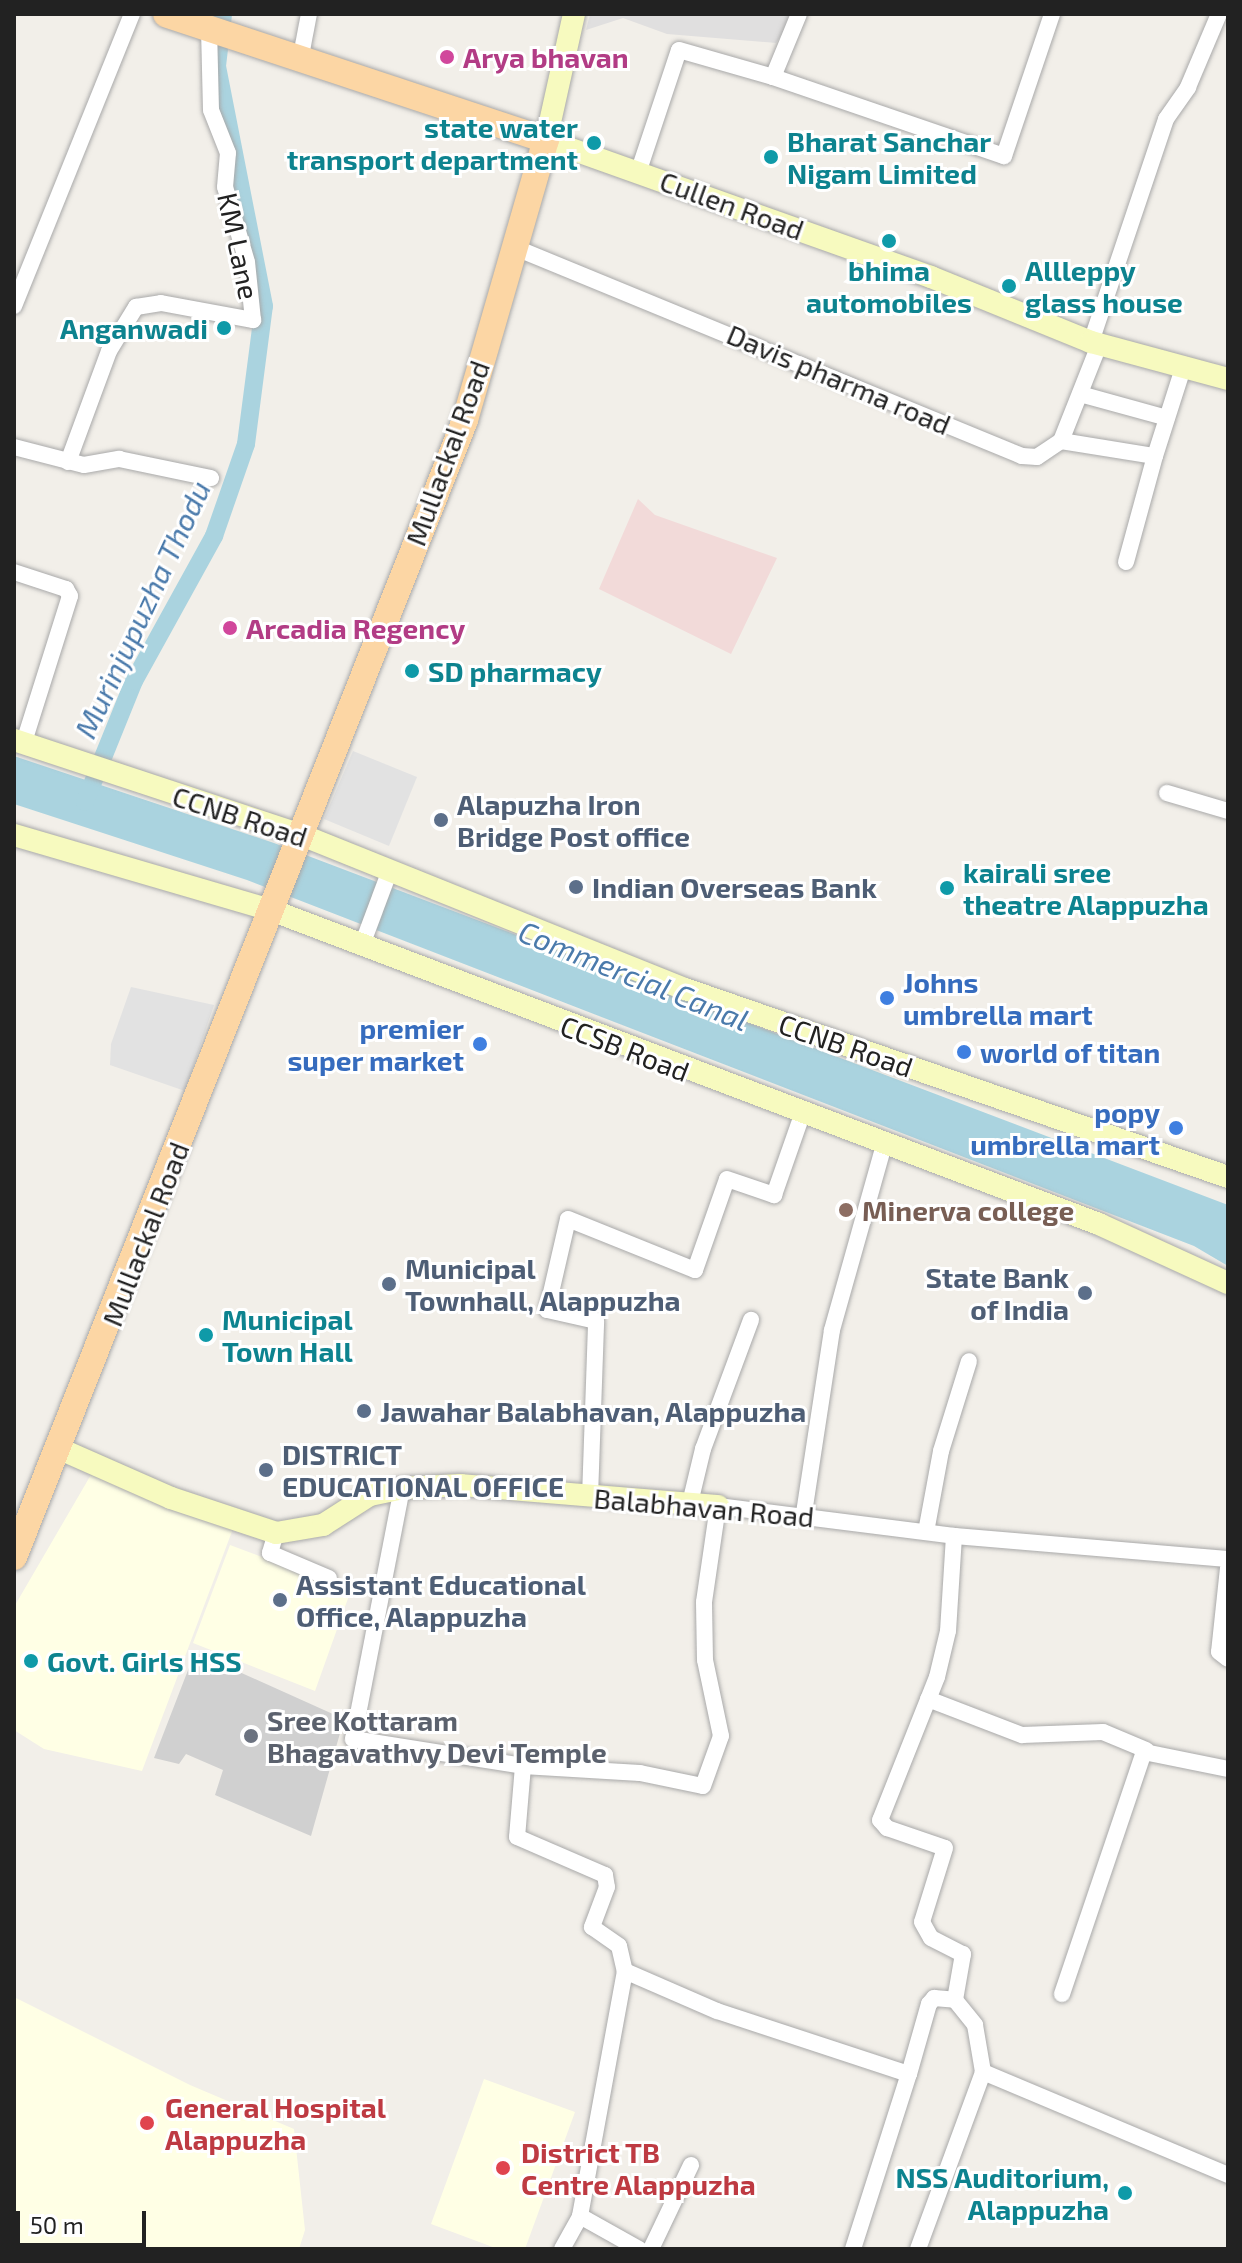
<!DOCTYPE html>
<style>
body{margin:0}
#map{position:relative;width:1242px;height:2263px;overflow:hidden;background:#f2efe9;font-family:"Exo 2",sans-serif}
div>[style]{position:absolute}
.residential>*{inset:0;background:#e0dfdf}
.commercial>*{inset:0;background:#f2dad9}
.education>*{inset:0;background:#ffffe5}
.religious>*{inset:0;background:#d0d0d0}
.parking>*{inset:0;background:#e2e2e2}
.water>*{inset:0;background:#aad3df}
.canal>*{height:18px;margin:-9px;padding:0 9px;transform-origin:9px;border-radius:9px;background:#aad3df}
.roads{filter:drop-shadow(0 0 2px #a9a9a9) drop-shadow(0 0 2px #a9a9a9)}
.street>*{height:16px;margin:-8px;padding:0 8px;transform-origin:8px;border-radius:8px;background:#fff}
.secondary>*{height:22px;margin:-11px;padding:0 11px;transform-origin:11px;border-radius:11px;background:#f7fabf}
.primary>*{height:26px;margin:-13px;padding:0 13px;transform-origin:13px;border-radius:13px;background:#fcd6a4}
.dots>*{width:22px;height:22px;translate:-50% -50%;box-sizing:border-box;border:4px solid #fff;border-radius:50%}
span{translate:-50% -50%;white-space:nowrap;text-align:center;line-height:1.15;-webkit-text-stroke:6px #fff;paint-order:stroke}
.hotel-label{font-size:28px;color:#b23c85;font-weight:700}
.left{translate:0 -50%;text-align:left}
.culture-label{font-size:28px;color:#0d838f;font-weight:700}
.right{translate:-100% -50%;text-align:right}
.street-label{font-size:28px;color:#222}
.service-label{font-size:28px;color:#4e5e75;font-weight:700}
.shop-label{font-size:28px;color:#366cbe;font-weight:700}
.education-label{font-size:28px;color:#785e54;font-weight:700}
.worship-label{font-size:28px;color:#5b616d;font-weight:700}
.health-label{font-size:28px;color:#be3a42;font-weight:700}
.water-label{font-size:30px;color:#4a7aab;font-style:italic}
.frame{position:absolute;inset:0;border:16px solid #222;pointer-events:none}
.scale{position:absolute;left:16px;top:2211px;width:130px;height:36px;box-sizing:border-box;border:4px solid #222;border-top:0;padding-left:10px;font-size:24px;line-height:28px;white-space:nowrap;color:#222;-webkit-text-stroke:6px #fff;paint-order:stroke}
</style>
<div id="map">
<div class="residential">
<i style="clip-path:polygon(590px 14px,795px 14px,776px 43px,667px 34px,623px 18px,586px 30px)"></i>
</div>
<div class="commercial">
<i style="clip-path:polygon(638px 499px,655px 515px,777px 558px,731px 654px,599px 589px)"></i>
</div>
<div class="education">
<i style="clip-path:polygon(92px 1473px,234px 1526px,142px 1771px,44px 1749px,14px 1730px,14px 1607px)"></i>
<i style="clip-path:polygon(230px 1545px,351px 1590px,315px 1691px,193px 1643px)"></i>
<i style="clip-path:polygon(14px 1997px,190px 2085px,294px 2129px,305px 2230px,299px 2249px,14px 2249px)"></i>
<i style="clip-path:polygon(484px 2079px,575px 2112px,525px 2249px,498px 2249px,431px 2224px)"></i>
</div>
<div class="religious">
<i style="clip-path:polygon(195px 1652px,344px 1719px,311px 1836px,215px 1795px,223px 1770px,186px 1754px,179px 1764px,154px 1758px)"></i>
</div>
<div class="parking">
<i style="clip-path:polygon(353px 751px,417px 777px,389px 846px,324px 819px)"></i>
<i style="clip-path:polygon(131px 987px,214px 1005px,185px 1091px,110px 1065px,111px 1044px)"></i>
</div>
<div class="water">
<i style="clip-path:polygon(14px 756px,274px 843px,1228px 1205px,1228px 1266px,1194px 1246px,247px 880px,14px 804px)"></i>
</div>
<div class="canal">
<i style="left:85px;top:802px;width:131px;rotate:-68deg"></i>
<i style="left:134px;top:681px;width:166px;rotate:-61.1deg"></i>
<i style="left:214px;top:536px;width:97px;rotate:-70.8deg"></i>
<i style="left:246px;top:444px;width:139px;rotate:-82.6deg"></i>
<i style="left:264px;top:306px;width:245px;rotate:-101.1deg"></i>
<i style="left:217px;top:66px;width:52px;rotate:-83.4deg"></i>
</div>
<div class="roads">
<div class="street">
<i style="left:300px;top:61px;width:48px;rotate:-79.2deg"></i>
<i style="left:773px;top:77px;width:244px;rotate:18.9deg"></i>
<i style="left:1004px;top:156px;width:150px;rotate:-71.3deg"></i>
<i style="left:639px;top:170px;width:126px;rotate:-71.6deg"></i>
<i style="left:679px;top:50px;width:98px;rotate:16deg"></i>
<i style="left:773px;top:77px;width:68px;rotate:-67.6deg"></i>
<i style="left:516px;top:248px;width:547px;rotate:22.35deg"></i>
<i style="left:1022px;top:456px;width:15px;rotate:4deg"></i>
<i style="left:1037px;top:457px;width:29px;rotate:-34deg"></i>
<i style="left:1061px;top:441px;width:103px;rotate:-68.4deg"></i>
<i style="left:14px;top:306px;width:315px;rotate:-68deg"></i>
<i style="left:1091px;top:342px;width:235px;rotate:-71.4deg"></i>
<i style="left:1166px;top:119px;width:39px;rotate:-55deg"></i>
<i style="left:1188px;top:87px;width:79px;rotate:-67deg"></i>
<i style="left:1080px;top:394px;width:90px;rotate:15.4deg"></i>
<i style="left:1061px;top:441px;width:95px;rotate:9.1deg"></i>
<i style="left:1155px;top:456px;width:96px;rotate:-72.3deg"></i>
<i style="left:14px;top:447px;width:72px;rotate:14.4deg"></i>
<i style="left:84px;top:465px;width:36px;rotate:-10deg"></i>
<i style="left:119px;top:459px;width:94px;rotate:11.7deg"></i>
<i style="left:68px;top:462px;width:118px;rotate:-69.7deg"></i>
<i style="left:109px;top:351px;width:52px;rotate:-58.5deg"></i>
<i style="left:136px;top:307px;width:25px;rotate:-9deg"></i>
<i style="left:161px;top:303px;width:94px;rotate:10.5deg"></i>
<i style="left:253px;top:320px;width:58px;rotate:-95.9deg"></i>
<i style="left:247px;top:262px;width:78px;rotate:-106.3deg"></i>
<i style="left:225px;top:187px;width:34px;rotate:-85deg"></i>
<i style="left:228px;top:153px;width:46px;rotate:-111.6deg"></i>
<i style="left:211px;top:110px;width:81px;rotate:-91.4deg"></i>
<i style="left:1126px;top:562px;width:110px;rotate:-74.7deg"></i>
<i style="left:14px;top:572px;width:55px;rotate:18.1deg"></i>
<i style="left:66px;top:589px;width:8px;rotate:60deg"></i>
<i style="left:70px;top:596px;width:153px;rotate:107.5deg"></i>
<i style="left:1167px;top:793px;width:64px;rotate:16.4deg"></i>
<i style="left:362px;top:945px;width:80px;rotate:-69.5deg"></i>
<i style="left:402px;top:1488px;width:256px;rotate:101deg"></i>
<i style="left:353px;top:1739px;width:172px;rotate:9deg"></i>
<i style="left:523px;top:1766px;width:71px;rotate:94.8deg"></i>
<i style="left:517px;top:1837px;width:96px;rotate:23.4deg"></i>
<i style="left:605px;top:1875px;width:12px;rotate:81deg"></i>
<i style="left:607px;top:1887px;width:43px;rotate:110.6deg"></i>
<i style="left:592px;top:1927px;width:33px;rotate:35deg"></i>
<i style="left:619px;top:1946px;width:26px;rotate:77deg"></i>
<i style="left:590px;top:1497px;width:176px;rotate:-88deg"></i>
<i style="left:596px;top:1321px;width:50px;rotate:-167.3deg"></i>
<i style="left:547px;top:1310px;width:93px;rotate:-77deg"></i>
<i style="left:568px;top:1219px;width:137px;rotate:21.9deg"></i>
<i style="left:695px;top:1270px;width:96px;rotate:-70.6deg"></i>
<i style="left:727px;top:1179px;width:50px;rotate:18.8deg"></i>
<i style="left:774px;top:1195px;width:85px;rotate:-70.7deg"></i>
<i style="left:690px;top:1503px;width:56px;rotate:-76.5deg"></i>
<i style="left:703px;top:1449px;width:138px;rotate:-69.6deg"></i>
<i style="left:804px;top:1513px;width:185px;rotate:-81.3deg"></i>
<i style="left:832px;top:1330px;width:192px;rotate:-74.3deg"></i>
<i style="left:926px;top:1532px;width:82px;rotate:-79.5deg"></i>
<i style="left:941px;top:1451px;width:94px;rotate:-72.7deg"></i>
<i style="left:276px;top:1533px;width:21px;rotate:107deg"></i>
<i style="left:270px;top:1553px;width:64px;rotate:23deg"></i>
<i style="left:954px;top:1536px;width:95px;rotate:93.6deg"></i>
<i style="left:948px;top:1631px;width:47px;rotate:103.4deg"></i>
<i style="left:937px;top:1677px;width:154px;rotate:111.7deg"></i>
<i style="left:880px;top:1820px;width:11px;rotate:49deg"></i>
<i style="left:887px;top:1828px;width:61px;rotate:19deg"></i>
<i style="left:945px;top:1848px;width:77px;rotate:107.3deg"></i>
<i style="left:922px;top:1922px;width:18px;rotate:61deg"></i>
<i style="left:931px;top:1938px;width:36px;rotate:27deg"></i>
<i style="left:963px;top:1954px;width:47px;rotate:99.9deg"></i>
<i style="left:1228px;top:1568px;width:84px;rotate:96.1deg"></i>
<i style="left:1219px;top:1652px;width:11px;rotate:38deg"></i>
<i style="left:928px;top:1699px;width:101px;rotate:21deg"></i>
<i style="left:1022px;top:1735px;width:81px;rotate:-2.1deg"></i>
<i style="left:1103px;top:1732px;width:47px;rotate:22.7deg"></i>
<i style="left:523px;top:1766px;width:117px;rotate:3.4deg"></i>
<i style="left:640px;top:1773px;width:64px;rotate:11.7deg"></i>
<i style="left:703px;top:1786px;width:53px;rotate:-70.2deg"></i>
<i style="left:721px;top:1736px;width:78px;rotate:-101.9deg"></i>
<i style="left:705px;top:1660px;width:58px;rotate:-91deg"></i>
<i style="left:704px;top:1602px;width:97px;rotate:-81.7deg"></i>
<i style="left:718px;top:1506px;width:238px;rotate:7.2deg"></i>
<i style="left:954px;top:1536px;width:275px;rotate:4.8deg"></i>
<i style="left:1062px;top:1994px;width:256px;rotate:-71.3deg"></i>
<i style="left:1144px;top:1752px;width:86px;rotate:11.4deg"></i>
<i style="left:580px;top:2216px;width:68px;rotate:29.2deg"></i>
<i style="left:562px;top:2249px;width:38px;rotate:-61deg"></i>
<i style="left:580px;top:2216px;width:249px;rotate:-79.6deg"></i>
<i style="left:625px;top:1971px;width:100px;rotate:23.5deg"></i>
<i style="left:717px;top:2011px;width:202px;rotate:18.2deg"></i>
<i style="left:909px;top:2074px;width:73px;rotate:-74.1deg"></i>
<i style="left:929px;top:2004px;width:8px;rotate:-50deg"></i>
<i style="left:934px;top:1998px;width:21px;rotate:5deg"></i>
<i style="left:955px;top:2000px;width:32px;rotate:51deg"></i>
<i style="left:975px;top:2025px;width:48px;rotate:80.3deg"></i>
<i style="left:983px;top:2072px;width:266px;rotate:22.8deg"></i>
<i style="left:651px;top:2249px;width:93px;rotate:-64.5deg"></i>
<i style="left:853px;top:2249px;width:184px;rotate:-72.3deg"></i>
<i style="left:918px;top:2249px;width:189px;rotate:-69.8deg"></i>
</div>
<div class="secondary">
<i style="left:574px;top:14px;width:129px;rotate:102.5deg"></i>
<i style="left:546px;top:140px;width:409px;rotate:19.6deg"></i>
<i style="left:931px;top:277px;width:173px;rotate:22.1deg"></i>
<i style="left:1091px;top:342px;width:142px;rotate:15.1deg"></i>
<i style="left:14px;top:740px;width:300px;rotate:18.3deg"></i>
<i style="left:299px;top:834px;width:416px;rotate:21.9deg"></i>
<i style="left:685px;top:989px;width:575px;rotate:19.1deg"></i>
<i style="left:14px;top:835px;width:268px;rotate:16.3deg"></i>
<i style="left:271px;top:910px;width:886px;rotate:20.77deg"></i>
<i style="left:1099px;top:1224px;width:142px;rotate:24.6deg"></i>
<i style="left:60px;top:1449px;width:121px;rotate:23.8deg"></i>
<i style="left:171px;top:1498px;width:111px;rotate:18.4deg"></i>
<i style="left:276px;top:1533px;width:48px;rotate:-9.7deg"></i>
<i style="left:323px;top:1525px;width:56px;rotate:-32.6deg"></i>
<i style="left:370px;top:1495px;width:33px;rotate:-12deg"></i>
<i style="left:402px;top:1488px;width:59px;rotate:-2.9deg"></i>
<i style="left:461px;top:1485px;width:258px;rotate:4.7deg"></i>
</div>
<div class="primary">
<i style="left:14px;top:1557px;width:1223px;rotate:-68.36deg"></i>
<i style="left:465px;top:420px;width:291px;rotate:-73.9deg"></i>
<i style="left:546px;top:140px;width:400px;rotate:-161.7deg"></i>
</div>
</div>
<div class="dots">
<i style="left:447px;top:57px;background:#d1479c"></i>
<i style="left:594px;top:143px;background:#0f9aa8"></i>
<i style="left:771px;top:157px;background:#0f9aa8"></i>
<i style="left:889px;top:241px;background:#0f9aa8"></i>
<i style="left:1009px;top:286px;background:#0f9aa8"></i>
<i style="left:224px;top:328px;background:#0f9aa8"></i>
<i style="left:230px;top:628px;background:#d1479c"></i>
<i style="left:412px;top:671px;background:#0f9aa8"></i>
<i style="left:441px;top:820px;background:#5c6f8a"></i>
<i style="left:576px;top:887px;background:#5c6f8a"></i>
<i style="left:947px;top:888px;background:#0f9aa8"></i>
<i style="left:887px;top:998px;background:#3f7fe0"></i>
<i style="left:480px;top:1044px;background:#3f7fe0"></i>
<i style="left:964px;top:1052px;background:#3f7fe0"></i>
<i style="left:1176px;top:1128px;background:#3f7fe0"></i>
<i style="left:846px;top:1210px;background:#8d6e63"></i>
<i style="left:389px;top:1284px;background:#5c6f8a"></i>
<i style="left:1085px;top:1293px;background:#5c6f8a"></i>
<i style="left:206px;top:1335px;background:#0f9aa8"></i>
<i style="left:364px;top:1411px;background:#5c6f8a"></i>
<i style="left:266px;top:1470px;background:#5c6f8a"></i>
<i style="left:280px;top:1600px;background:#5c6f8a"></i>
<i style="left:31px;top:1661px;background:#0f9aa8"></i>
<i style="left:251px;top:1736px;background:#6b7280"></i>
<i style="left:147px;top:2123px;background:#e0444e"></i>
<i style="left:503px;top:2168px;background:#e0444e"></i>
<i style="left:1125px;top:2193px;background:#0f9aa8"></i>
</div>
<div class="hotel-label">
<span class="left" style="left:463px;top:57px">Arya bhavan</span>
<span class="left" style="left:246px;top:628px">Arcadia Regency</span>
</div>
<div class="culture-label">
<span class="right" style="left:578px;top:143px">state water<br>transport department</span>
<span class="left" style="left:787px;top:157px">Bharat Sanchar<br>Nigam Limited</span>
<span style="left:889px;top:286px">bhima<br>automobiles</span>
<span class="left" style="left:1025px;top:286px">Allleppy<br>glass house</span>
<span class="right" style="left:208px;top:328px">Anganwadi</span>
<span class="left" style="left:428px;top:671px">SD pharmacy</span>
<span class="left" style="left:963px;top:888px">kairali sree<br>theatre Alappuzha</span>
<span class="left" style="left:222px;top:1335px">Municipal<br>Town Hall</span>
<span class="left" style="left:47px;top:1661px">Govt. Girls HSS</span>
<span class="right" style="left:1109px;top:2193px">NSS Auditorium,<br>Alappuzha</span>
</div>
<div class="street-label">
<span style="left:732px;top:205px;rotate:20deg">Cullen Road</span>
<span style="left:239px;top:246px;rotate:78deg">KM Lane</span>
<span style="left:839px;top:379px;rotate:23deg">Davis pharma road</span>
<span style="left:447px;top:453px;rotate:-70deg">Mullackal Road</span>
<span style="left:240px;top:816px;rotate:18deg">CCNB Road</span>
<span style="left:846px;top:1045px;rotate:19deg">CCNB Road</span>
<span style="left:625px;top:1048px;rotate:21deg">CCSB Road</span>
<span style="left:145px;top:1234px;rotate:-69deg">Mullackal Road</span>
<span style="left:704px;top:1507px;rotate:5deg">Balabhavan Road</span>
</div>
<div class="service-label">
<span class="left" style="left:457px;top:820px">Alapuzha Iron<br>Bridge Post office</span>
<span class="left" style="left:592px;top:887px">Indian Overseas Bank</span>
<span class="left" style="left:405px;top:1284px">Municipal<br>Townhall, Alappuzha</span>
<span class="right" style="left:1069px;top:1293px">State Bank<br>of India</span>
<span class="left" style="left:380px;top:1411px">Jawahar Balabhavan, Alappuzha</span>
<span class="left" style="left:282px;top:1470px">DISTRICT<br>EDUCATIONAL OFFICE</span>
<span class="left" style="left:296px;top:1600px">Assistant Educational<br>Office, Alappuzha</span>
</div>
<div class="shop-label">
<span class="left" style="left:903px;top:998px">Johns<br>umbrella mart</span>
<span class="right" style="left:464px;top:1044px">premier<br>super market</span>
<span class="left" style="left:980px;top:1052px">world of titan</span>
<span class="right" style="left:1160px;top:1128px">popy<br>umbrella mart</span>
</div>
<div class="education-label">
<span class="left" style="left:862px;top:1210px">Minerva college</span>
</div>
<div class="worship-label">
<span class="left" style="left:267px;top:1736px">Sree Kottaram<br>Bhagavathvy Devi Temple</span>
</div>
<div class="health-label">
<span class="left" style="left:165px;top:2123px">General Hospital<br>Alappuzha</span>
<span class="left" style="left:521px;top:2168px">District TB<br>Centre Alappuzha</span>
</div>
<div class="water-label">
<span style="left:142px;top:609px;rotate:-65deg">Murinjupuzha Thodu</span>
<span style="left:634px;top:975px;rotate:22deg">Commercial Canal</span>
</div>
<div class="frame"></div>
<div class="scale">50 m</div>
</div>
